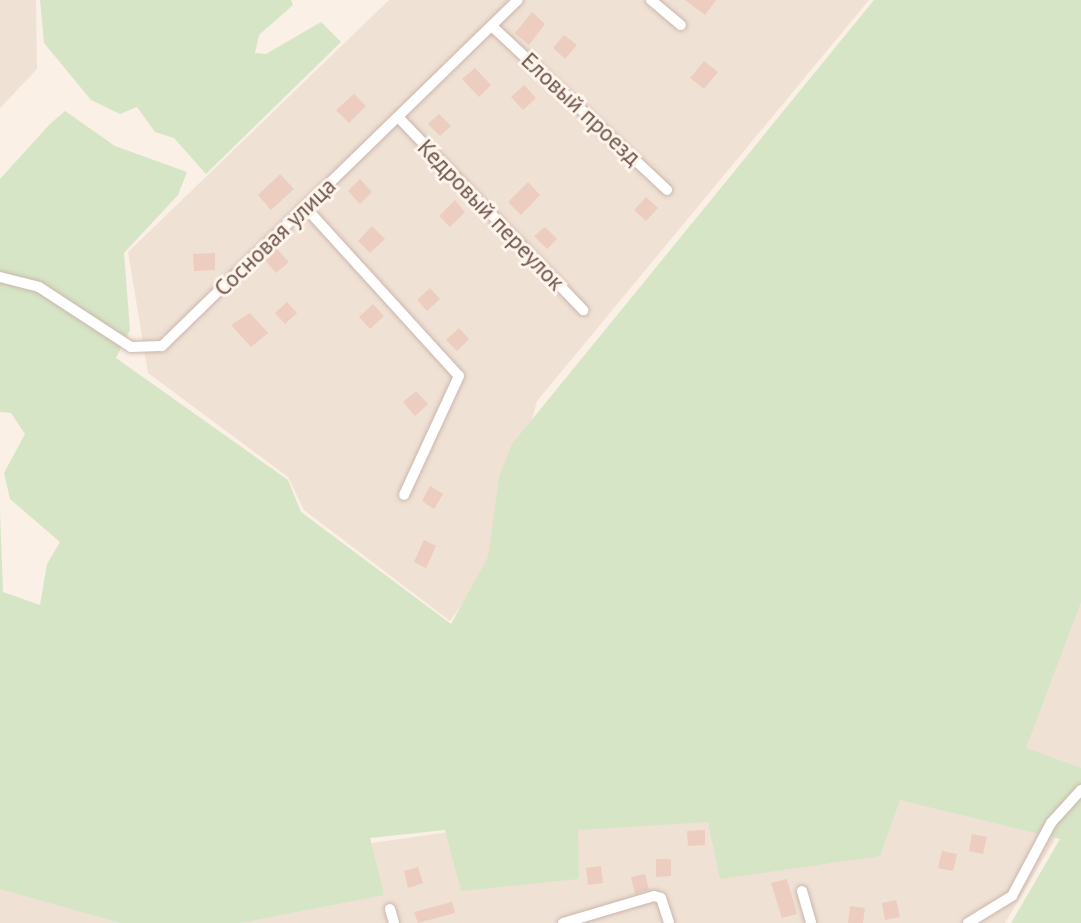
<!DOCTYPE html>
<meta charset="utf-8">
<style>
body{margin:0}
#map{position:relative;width:1081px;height:923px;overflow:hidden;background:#faf0e6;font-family:"PT Sans",sans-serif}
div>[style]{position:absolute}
.residential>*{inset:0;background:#f0e1d5}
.green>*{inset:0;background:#d6e5c6}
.building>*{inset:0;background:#eccdc0}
.roads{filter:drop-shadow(0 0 2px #cab7ad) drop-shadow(0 0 2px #cab7ad)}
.street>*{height:10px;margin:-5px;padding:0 5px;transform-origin:5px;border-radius:5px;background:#fff}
span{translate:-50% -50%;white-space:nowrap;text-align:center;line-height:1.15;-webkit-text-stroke:6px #fdf4eb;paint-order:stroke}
.street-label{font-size:23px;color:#70564d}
</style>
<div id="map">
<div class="residential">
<i style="clip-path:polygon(0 0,36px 0,37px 69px,0 108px)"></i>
<i style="clip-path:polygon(389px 0,869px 0,537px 401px,495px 558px,450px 621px,304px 510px,288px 477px,148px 373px,128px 252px)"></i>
<i style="clip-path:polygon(1081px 590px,1081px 795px,1005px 923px,0 923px,0 851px,244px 861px,449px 832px)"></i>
</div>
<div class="green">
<i style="clip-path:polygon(40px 0,291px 0,293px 5px,259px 35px,255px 53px,266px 54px,321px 22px,341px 42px,206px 174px,174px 138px,155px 132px,137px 107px,120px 114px,91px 100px,44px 43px)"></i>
<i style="clip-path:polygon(874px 0,1081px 0,1081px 602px,1026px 748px,1081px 768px,1081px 923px,1011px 923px,1060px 839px,900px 800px,880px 856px,720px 879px,708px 822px,578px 830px,579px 879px,461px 891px,445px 830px,370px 838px,384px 895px,240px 923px,121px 923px,0 889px,0 510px,3px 592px,40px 605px,47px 564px,60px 542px,10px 499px,4px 473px,25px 434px,11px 413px,0 412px,0 179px,50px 124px,65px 111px,115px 146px,187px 172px,178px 195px,124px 253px,130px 330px,116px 358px,288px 480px,301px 512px,451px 624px,488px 557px,499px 477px,512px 444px)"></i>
</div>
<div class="building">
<i style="clip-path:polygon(685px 0,716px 0,705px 15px)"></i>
<i style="clip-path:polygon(532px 12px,545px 24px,529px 45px,515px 33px)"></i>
<i style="clip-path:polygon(564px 35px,577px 45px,565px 59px,553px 48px)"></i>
<i style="clip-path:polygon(704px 61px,718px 72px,704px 89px,690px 78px)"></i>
<i style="clip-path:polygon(475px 68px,491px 85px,479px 97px,462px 79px)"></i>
<i style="clip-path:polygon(524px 85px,536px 98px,523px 110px,511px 97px)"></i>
<i style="clip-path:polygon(354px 94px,366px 106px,349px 123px,336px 110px)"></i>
<i style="clip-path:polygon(439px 114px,451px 126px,440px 136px,428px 124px)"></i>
<i style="clip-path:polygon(280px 174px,294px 189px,271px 210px,258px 195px)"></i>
<i style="clip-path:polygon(360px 179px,372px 192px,360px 204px,348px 191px)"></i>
<i style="clip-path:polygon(528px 182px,540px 195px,521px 215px,508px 202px)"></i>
<i style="clip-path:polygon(646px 197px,658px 208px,646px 221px,634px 210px)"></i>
<i style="clip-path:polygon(455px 200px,465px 212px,450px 227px,439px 216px)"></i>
<i style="clip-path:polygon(372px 226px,385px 239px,370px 253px,358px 241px)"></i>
<i style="clip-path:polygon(545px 227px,557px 239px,547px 249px,534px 236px)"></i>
<i style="clip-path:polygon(276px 248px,289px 262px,276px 273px,264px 259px)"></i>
<i style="clip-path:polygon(215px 253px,215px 270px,194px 271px,193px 254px)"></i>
<i style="clip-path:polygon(430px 288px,440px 299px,427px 311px,417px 300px)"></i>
<i style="clip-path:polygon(287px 302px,297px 313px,285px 324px,275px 313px)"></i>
<i style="clip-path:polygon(373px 304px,384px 316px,370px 329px,359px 317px)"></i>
<i style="clip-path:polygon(250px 313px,268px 333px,251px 347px,231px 325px)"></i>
<i style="clip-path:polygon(459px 328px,469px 339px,457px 351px,446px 340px)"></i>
<i style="clip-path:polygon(416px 391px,428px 404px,415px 416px,403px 402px)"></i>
<i style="clip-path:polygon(430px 486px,443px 494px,434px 509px,422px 501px)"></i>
<i style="clip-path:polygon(424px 540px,436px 546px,426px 568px,414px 562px)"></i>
<i style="clip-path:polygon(705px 830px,705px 845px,688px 846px,687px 831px)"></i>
<i style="clip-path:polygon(972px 834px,987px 837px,983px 854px,969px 851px)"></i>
<i style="clip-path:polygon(942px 851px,957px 854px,953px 871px,938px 868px)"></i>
<i style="clip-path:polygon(656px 859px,671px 859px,671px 876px,656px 877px)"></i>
<i style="clip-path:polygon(601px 866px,603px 883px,588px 885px,586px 868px)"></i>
<i style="clip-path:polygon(418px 867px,423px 883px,408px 888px,404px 871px)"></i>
<i style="clip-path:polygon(645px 874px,649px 890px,635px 894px,631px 877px)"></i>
<i style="clip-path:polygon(787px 879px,797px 914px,782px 918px,771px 883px)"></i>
<i style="clip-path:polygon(896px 900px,900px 917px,885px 920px,882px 903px)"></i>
<i style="clip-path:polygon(452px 902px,455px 913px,418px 923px,414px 912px)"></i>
<i style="clip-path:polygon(850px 906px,865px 908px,863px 923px,848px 923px)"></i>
</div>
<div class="roads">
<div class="street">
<i style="left:651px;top:0;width:39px;rotate:40deg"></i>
<i style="left:494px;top:28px;width:237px;rotate:43.1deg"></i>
<i style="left:400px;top:119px;width:265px;rotate:46.2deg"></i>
<i style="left:306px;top:208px;width:227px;rotate:47.7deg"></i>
<i style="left:459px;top:376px;width:131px;rotate:114.8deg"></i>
<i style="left:0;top:277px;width:40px;rotate:14.4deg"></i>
<i style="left:39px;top:287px;width:110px;rotate:33.1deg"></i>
<i style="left:131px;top:347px;width:31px;rotate:-2deg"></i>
<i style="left:162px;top:346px;width:496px;rotate:-44.2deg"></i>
<i style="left:802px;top:891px;width:33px;rotate:74deg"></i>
<i style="left:390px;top:909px;width:15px;rotate:74deg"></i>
<i style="left:563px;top:923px;width:95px;rotate:-16.5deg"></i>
<i style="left:654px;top:896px;width:7px;rotate:16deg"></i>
<i style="left:661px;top:898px;width:26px;rotate:72deg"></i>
<i style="left:968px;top:923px;width:52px;rotate:-31.5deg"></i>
<i style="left:1012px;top:896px;width:83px;rotate:-61.9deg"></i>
<i style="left:1051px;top:823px;width:45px;rotate:-47.7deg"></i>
</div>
</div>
<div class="street-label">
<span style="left:581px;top:109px;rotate:43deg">Еловый проезд</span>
<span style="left:491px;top:215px;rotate:46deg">Кедровый переулок</span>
<span style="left:275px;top:237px;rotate:-44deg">Сосновая улица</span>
</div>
</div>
